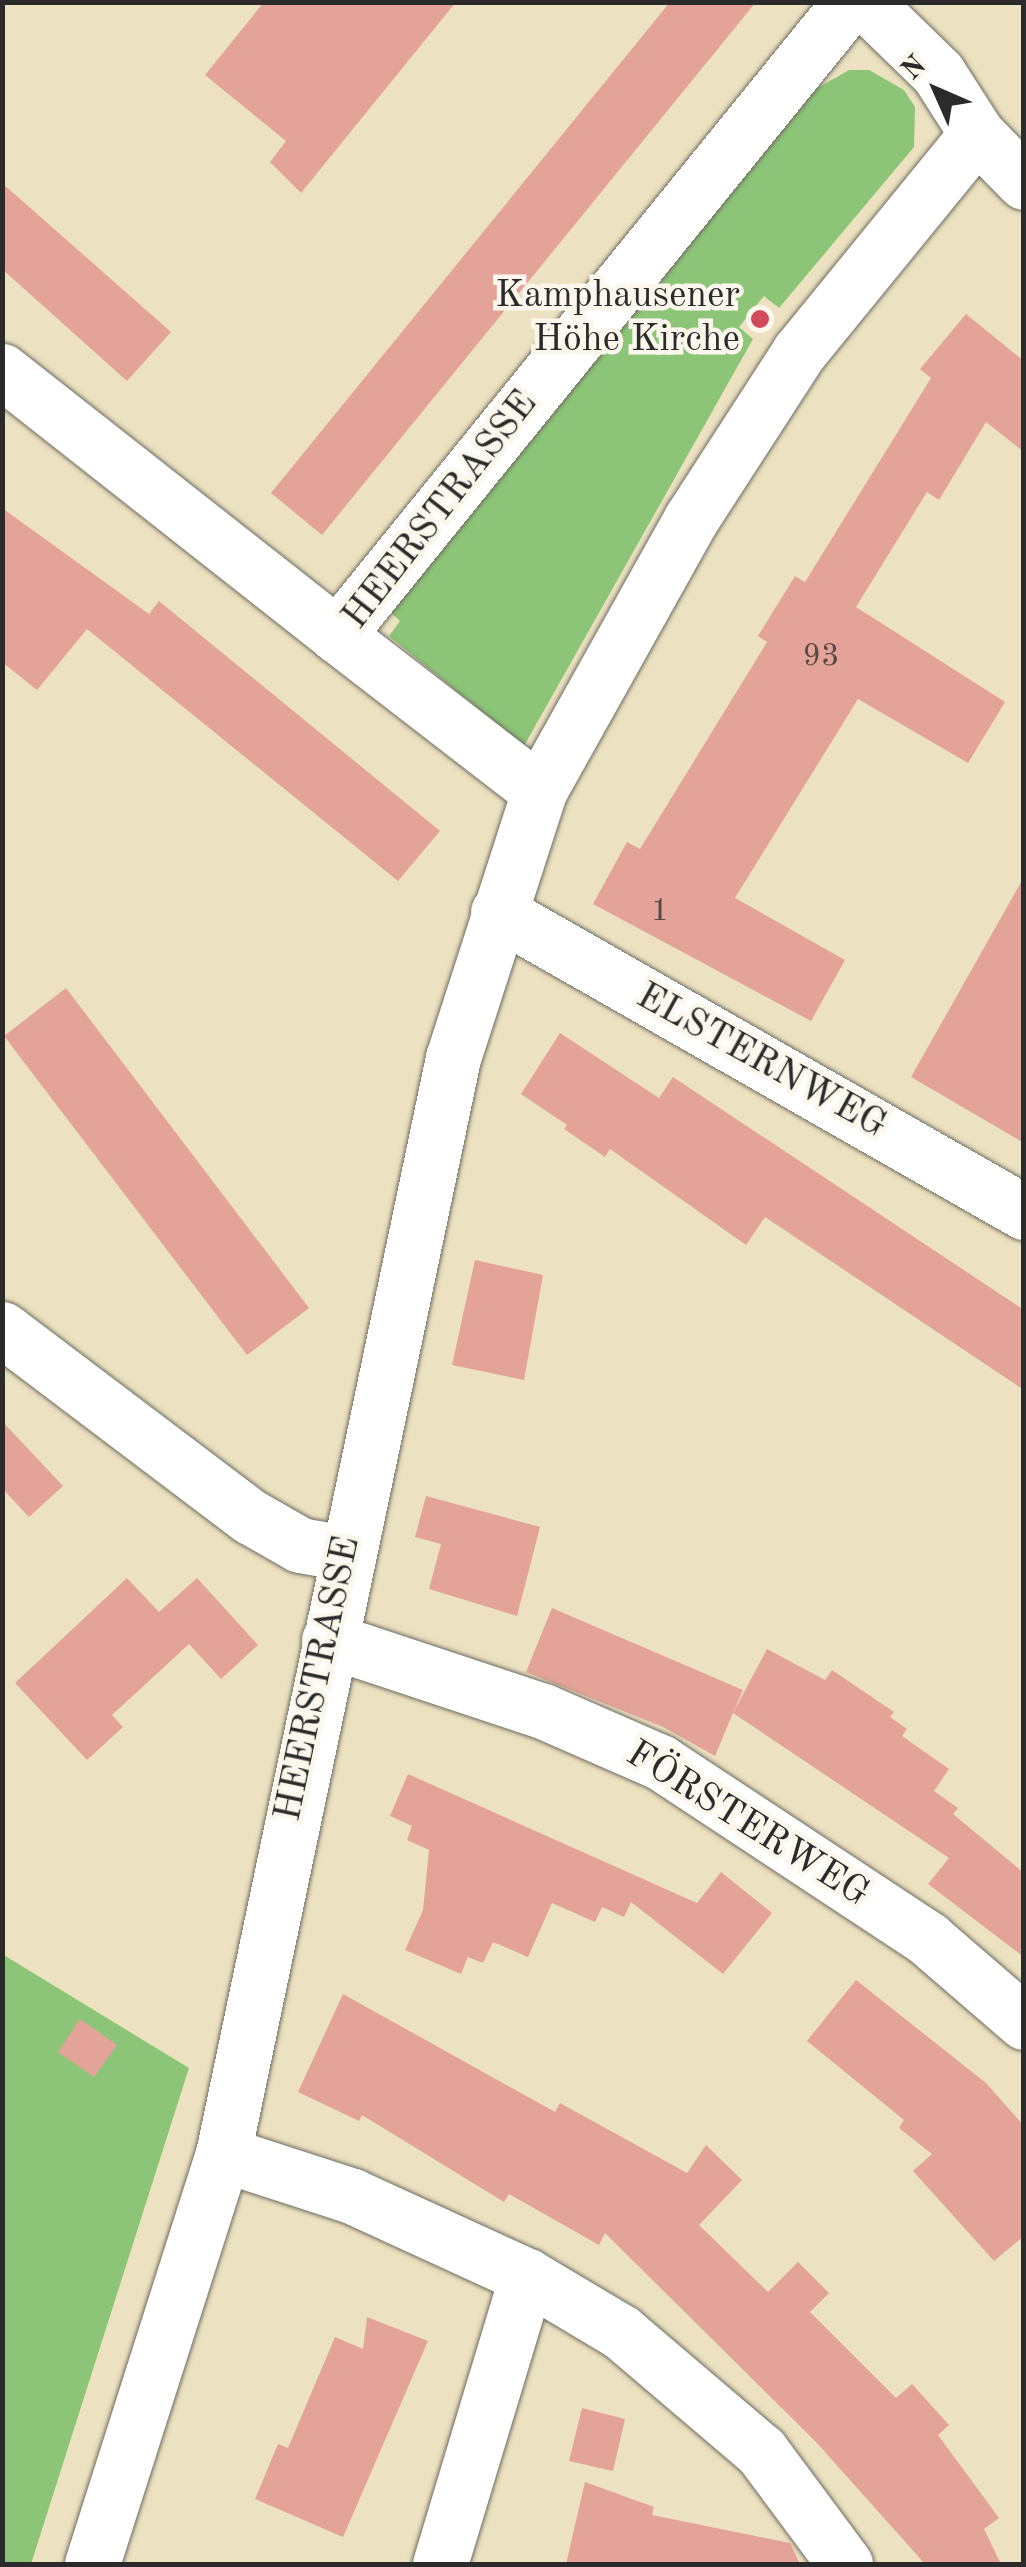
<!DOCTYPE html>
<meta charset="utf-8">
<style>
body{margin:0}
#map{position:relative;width:1026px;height:2567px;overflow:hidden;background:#ece2c1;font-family:"Old Standard TT",serif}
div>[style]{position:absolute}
.green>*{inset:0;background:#8dc578}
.building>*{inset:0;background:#e4a398}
.roads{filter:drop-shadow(0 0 2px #6f6b60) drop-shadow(0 0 2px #6f6b60)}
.minor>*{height:55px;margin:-27.5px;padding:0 27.5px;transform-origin:27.5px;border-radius:27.5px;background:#fff}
.dots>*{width:28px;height:28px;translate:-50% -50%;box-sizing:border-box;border:5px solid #fbf7ec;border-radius:50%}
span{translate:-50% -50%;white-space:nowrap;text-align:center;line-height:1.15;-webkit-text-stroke:9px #fbf7ec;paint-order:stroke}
.number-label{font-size:32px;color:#594946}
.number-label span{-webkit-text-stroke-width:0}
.poi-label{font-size:38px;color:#2b2b2b}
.right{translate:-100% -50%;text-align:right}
.street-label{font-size:38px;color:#2b2b2b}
.frame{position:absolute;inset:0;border:5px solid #2b2b2b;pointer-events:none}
.north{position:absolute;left:886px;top:40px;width:100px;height:100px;-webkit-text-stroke:8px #fbf7ec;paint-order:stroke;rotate:315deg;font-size:28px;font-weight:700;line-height:40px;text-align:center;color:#2b2b2b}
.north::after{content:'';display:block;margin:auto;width:35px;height:45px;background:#2b2b2b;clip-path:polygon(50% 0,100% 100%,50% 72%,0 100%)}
</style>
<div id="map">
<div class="green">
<i style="clip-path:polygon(849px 70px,869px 70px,904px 90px,915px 107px,914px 147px,779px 308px,764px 296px,739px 327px,753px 339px,524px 746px,389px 636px,400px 621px,389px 611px,814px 90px)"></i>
<i style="clip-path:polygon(2px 1954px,189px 2068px,31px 2564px,2px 2564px)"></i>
</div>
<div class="building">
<i style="clip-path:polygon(264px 2px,456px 2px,301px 193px,270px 162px,286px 141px,205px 75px)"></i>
<i style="clip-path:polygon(670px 2px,756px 2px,322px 535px,271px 493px)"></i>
<i style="clip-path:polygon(2px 183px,171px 332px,127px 381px,2px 269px)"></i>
<i style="clip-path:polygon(966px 314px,1024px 361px,1024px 452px,986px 422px,939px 500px,927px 492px,856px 607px,1005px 702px,968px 763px,858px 699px,735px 898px,845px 960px,811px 1021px,593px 904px,627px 842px,640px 849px,767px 642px,758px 636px,795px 576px,805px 582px,931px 378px,920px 369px)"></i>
<i style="clip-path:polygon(2px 508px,149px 614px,159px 601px,440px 831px,398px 881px,87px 629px,37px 690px,2px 662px)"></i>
<i style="clip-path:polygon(1024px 877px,1024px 1143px,911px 1077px)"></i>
<i style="clip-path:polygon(66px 988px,309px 1308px,247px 1355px,4px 1036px)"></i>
<i style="clip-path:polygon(560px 1033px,659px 1098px,673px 1077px,1024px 1310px,1024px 1390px,765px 1217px,746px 1245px,610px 1149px,605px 1157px,564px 1129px,567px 1125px,521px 1094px)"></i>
<i style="clip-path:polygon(475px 1260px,543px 1275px,524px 1380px,452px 1365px)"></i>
<i style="clip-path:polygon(2px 1421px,63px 1486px,29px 1517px,2px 1488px)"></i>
<i style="clip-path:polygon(426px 1496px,540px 1527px,517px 1616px,429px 1589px,441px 1544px,415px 1537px)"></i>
<i style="clip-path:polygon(127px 1578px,159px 1612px,197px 1578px,258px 1645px,221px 1679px,189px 1644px,112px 1715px,123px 1727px,87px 1760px,15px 1683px)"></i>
<i style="clip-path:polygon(552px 1608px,743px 1690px,733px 1713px,767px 1649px,825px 1680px,832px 1670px,894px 1712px,890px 1717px,907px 1729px,902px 1736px,949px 1769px,934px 1791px,958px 1808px,953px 1814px,1024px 1873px,1024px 1957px,928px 1884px,949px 1858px,733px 1713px,715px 1756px,663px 1727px,526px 1672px)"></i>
<i style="clip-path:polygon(408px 1774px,697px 1903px,721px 1872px,772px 1913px,723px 1974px,631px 1902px,624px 1917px,602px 1907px,595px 1922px,552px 1903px,528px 1957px,493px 1942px,483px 1963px,468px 1957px,461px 1974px,405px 1950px,423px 1910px,429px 1850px,407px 1840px,412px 1826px,390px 1816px)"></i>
<i style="clip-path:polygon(856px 1980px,986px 2083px,1024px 2126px,1024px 2236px,994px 2261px,913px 2171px,932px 2154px,899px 2128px,904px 2120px,807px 2041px)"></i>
<i style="clip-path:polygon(343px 1994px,555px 2112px,560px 2103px,687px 2173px,706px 2145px,742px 2180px,699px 2225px,768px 2292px,798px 2262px,829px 2293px,810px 2312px,896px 2398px,912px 2384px,949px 2425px,938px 2435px,999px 2518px,984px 2529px,1001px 2564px,925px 2564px,816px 2442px,605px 2233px,599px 2245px,509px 2194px,504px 2202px,362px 2115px,359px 2121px,298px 2092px)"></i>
<i style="clip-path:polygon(80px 2019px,117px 2045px,94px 2077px,58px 2052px)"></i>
<i style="clip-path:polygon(367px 2317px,428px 2341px,343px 2537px,255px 2499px,278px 2444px,288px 2448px,335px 2337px,363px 2349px)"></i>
<i style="clip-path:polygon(582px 2408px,625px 2419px,613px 2471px,569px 2461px)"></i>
<i style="clip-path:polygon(585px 2482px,654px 2507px,652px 2515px,790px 2543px,800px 2564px,566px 2564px)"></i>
</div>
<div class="roads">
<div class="minor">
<i style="left:865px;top:2px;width:102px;rotate:44.2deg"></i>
<i style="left:938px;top:73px;width:72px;rotate:57.4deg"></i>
<i style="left:977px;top:134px;width:67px;rotate:45.6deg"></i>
<i style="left:2px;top:371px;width:427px;rotate:38.2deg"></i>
<i style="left:539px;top:791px;width:255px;rotate:-142.3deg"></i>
<i style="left:337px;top:635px;width:815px;rotate:-50.98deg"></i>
<i style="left:498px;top:912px;width:606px;rotate:29.7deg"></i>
<i style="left:2px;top:1329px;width:312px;rotate:37.1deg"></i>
<i style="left:251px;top:1517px;width:56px;rotate:29.7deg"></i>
<i style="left:300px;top:1545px;width:46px;rotate:10.1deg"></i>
<i style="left:329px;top:1640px;width:225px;rotate:18.4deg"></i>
<i style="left:543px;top:1711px;width:128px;rotate:23.6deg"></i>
<i style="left:660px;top:1762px;width:321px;rotate:33.4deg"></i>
<i style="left:928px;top:1939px;width:127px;rotate:40.8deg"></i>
<i style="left:223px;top:2154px;width:136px;rotate:18deg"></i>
<i style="left:352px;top:2196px;width:192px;rotate:24.6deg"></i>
<i style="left:527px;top:2276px;width:109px;rotate:30.8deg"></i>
<i style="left:621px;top:2332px;width:184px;rotate:40.4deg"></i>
<i style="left:761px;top:2451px;width:141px;rotate:53.4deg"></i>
<i style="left:92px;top:2564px;width:430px;rotate:-72.3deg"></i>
<i style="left:223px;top:2154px;width:1120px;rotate:-78.15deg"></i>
<i style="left:453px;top:1058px;width:281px;rotate:-72.1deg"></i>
<i style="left:539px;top:791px;width:312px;rotate:-60.8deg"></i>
<i style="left:691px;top:519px;width:199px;rotate:-57.1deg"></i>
<i style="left:799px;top:352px;width:281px;rotate:-50.8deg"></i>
<i style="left:440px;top:2564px;width:301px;rotate:-73.2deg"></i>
</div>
</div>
<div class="dots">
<i style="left:760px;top:319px;background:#d1495b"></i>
</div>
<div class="number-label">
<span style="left:821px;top:657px">93</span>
<span style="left:660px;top:912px">1</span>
</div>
<div class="poi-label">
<span class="right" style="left:740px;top:319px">Kamphausener<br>Höhe Kirche</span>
</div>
<div class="street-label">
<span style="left:441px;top:511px;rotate:-52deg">HEERSTRASSE</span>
<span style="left:761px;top:1062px;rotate:29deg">ELSTERNWEG</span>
<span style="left:319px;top:1679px;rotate:-78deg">HEERSTRASSE</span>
<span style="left:747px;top:1825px;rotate:32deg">FÖRSTERWEG</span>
</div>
<div class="frame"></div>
<div class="north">N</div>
</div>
